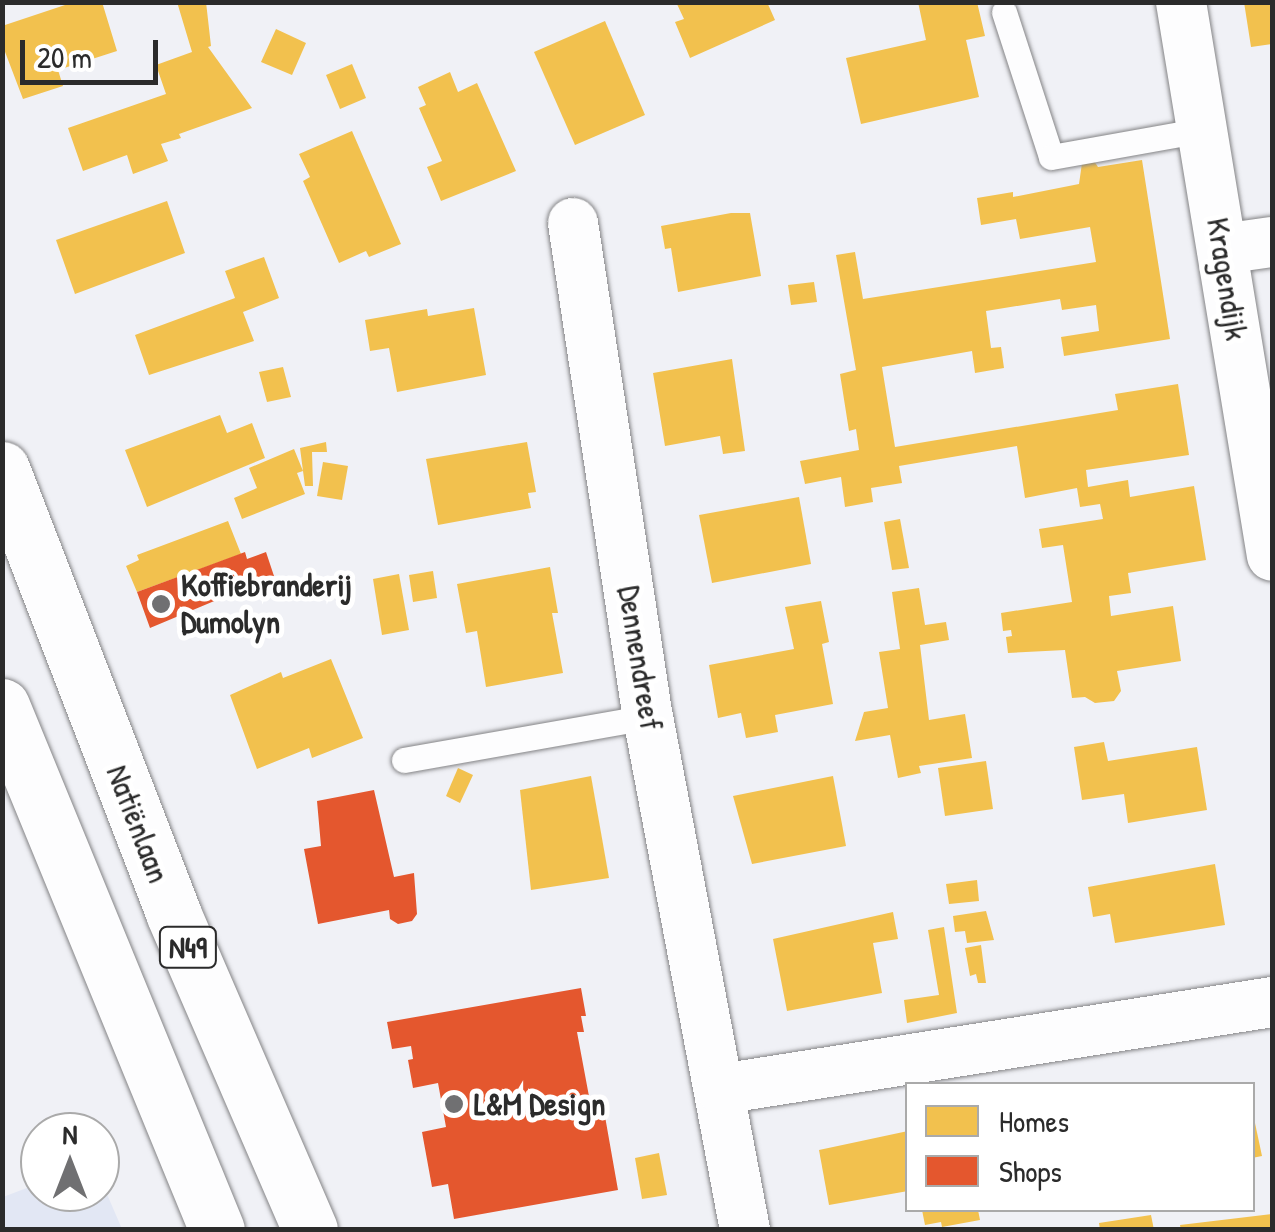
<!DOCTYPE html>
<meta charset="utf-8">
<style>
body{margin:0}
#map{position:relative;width:1275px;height:1232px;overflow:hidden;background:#f0f1f6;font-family:"Patrick Hand",sans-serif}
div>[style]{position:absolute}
.built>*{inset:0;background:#e2e7f4}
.homes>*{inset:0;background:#f2c14e}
.shops>*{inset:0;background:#e4572e}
.roads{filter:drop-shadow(0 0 2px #848486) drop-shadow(0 0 2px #848486)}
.lane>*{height:25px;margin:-12.5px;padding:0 12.5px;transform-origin:12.5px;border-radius:12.5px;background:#fdfdfe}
.street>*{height:50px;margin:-25px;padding:0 25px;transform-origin:25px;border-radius:25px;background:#fdfdfe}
.primary>*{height:55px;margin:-27.5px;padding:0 27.5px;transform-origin:27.5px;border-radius:27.5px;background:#fdfdfe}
.dots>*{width:28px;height:28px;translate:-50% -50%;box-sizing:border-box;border:5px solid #fff;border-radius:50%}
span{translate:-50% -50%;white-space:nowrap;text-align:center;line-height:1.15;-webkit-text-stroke:10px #fff;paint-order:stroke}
.shield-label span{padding:2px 8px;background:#fff;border:2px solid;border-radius:8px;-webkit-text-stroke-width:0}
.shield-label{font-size:30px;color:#2b2b2b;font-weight:700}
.street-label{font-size:32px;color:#2b2b2b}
.poi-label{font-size:32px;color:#2b2b2b;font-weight:700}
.left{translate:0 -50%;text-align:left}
.frame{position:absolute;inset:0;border:5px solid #2b2b2b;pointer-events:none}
.legend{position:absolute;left:905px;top:1082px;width:350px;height:130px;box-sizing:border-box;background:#fff;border:2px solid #aaa;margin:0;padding:12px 18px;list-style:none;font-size:30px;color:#2b2b2b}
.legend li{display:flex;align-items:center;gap:20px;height:50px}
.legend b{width:50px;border:2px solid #aaa}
.north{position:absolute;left:20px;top:1112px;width:100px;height:100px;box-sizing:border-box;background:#fff;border:2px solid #aaa;border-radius:50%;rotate:0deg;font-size:28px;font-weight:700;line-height:40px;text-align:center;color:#2b2b2b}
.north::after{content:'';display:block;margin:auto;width:35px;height:45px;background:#707072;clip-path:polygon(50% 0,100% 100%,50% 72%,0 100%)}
.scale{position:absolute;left:20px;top:40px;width:138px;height:45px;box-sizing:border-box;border:5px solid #2b2b2b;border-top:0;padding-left:12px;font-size:30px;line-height:35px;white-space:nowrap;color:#2b2b2b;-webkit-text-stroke:8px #fff;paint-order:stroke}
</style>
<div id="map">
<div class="built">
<i style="clip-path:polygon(100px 1178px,122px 1229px,3px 1229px,3px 1197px,40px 1183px,40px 1192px,100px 1192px)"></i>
</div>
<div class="homes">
<i style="clip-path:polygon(74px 2px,102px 2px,117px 51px,58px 70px,63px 86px,23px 99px,2px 44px,2px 26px)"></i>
<i style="clip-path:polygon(177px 2px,206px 2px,211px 46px,208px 47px,252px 108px,179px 134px,181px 138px,161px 144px,168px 161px,133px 174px,127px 155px,83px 171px,68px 128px,166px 94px,156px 65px,192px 52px)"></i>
<i style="clip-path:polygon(676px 2px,767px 2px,775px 20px,690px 58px,675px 22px,684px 19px)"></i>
<i style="clip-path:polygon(918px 2px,977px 2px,985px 36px,966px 40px,979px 97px,861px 124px,846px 58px,926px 40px)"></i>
<i style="clip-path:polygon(1244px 2px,1272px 2px,1272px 44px,1251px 47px)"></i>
<i style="clip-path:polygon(605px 21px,645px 115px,575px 145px,534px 52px)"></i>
<i style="clip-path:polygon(276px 29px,306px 43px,292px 75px,261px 62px)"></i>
<i style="clip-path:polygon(352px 64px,366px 98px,340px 109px,326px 75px)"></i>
<i style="clip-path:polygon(450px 72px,458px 92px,477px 83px,516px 171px,441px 201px,427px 167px,442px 161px,419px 108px,426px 105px,418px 87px)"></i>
<i style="clip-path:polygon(352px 131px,401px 244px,369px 257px,366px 251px,339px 263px,303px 181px,310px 177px,299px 154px)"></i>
<i style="clip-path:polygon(1142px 160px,1170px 339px,1064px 356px,1061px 337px,1099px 331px,1096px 305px,1062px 310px,1060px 299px,986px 311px,991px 348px,1001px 347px,1004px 368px,975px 373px,972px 351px,882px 367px,895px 447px,1118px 410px,1115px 394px,1178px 384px,1189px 455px,1086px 470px,1088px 487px,1128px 480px,1130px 497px,1194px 486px,1206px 560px,1128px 573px,1131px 593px,1109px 596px,1111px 616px,1173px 606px,1181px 661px,1117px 671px,1121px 691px,1114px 701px,1095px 703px,1085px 697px,1072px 698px,1065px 650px,1008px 653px,1006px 637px,1012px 636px,1011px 630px,1003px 631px,1001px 613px,1072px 602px,1063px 545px,1042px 548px,1039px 529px,1103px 519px,1100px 504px,1080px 507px,1077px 488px,1025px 498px,1017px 446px,899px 466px,902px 483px,871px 488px,873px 502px,845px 507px,841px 477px,805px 484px,800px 461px,859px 450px,856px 429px,849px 431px,840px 374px,856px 370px,836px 255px,855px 252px,863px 299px,1096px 262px,1090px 227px,1020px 239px,1016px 219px,981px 225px,977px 198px,1013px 192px,1013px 197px,1079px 184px,1082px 163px,1094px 161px,1098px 167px)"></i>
<i style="clip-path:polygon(167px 201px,185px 253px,75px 294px,56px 240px)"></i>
<i style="clip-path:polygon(731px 213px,750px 213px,761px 276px,678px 292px,671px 248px,665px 249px,661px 226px)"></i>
<i style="clip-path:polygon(264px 257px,279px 298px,243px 312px,254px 341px,149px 375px,135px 335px,235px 298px,225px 271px)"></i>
<i style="clip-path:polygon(814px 282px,817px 302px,791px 305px,788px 285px)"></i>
<i style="clip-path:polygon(474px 308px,486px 375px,397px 392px,389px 348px,370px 351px,365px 320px,427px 309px,428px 316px)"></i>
<i style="clip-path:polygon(732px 359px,745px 451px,723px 454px,720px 436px,665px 446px,653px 373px)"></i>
<i style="clip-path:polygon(283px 367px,291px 397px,267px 402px,259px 372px)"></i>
<i style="clip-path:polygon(220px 415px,227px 433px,252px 423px,265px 458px,147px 507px,125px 450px)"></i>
<i style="clip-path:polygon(326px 442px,327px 452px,312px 452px,313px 486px,305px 486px,303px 471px,297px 473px,305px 494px,242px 519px,234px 498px,257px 488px,249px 468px,294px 449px,303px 471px,300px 448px)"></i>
<i style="clip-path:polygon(527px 442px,536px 492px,528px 493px,531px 508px,438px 525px,426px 459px)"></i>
<i style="clip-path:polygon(323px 462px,348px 466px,342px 500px,317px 496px)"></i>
<i style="clip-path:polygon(799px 497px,811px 564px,712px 583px,699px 515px)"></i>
<i style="clip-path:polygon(900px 519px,909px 568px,892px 570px,884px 522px)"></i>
<i style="clip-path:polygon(228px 521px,241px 554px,137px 592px,126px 566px,139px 560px,137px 555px)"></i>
<i style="clip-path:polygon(550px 567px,558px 613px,552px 613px,563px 673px,486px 687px,477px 631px,466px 633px,457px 584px)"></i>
<i style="clip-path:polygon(433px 571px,437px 598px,413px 602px,409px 575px)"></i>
<i style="clip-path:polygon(399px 574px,409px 630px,382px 635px,373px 579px)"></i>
<i style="clip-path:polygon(919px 588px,925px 625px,946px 622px,949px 640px,920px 645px,929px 720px,965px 714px,972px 758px,919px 766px,921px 773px,898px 778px,890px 735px,855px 741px,864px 712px,888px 708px,879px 652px,900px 649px,892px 592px)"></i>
<i style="clip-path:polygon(821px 601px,829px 642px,822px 644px,833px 704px,775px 715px,778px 732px,746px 738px,741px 713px,718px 718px,709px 665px,794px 649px,785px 607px)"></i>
<i style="clip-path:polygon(331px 659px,363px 738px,312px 758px,309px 748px,257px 769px,230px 695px,281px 672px,283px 678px)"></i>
<i style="clip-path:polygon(1104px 742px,1108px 761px,1197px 747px,1207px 810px,1128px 823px,1124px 794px,1082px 800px,1074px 747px)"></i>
<i style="clip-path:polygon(986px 761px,993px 809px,945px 816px,938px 768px)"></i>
<i style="clip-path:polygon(458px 768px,473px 775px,460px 803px,446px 796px)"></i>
<i style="clip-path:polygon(591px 776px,609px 878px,531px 890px,520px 790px)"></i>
<i style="clip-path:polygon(833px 776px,846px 846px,752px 864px,733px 796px)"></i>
<i style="clip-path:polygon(1215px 864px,1225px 925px,1115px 943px,1110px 914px,1093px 917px,1088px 887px)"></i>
<i style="clip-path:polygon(977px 880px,979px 901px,949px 904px,946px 884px)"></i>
<i style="clip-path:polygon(986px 911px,994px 940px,967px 943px,965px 931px,955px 932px,953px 916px)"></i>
<i style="clip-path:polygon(893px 912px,898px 939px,873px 943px,882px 993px,787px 1011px,773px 939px)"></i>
<i style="clip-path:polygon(944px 927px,957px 1013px,907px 1023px,904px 1000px,939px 995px,928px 930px)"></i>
<i style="clip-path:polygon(981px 945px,986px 983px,978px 983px,976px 974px,970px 976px,965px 948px)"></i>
<i style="clip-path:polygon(1252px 1109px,1262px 1156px,1252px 1158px)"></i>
<i style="clip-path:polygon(908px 1131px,908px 1191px,829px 1205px,819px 1150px)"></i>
<i style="clip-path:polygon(659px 1153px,667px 1195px,642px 1199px,635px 1158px)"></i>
<i style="clip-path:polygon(922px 1210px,978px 1210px,980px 1220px,942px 1227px,941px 1222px,925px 1225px)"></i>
<i style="clip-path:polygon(1272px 1214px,1272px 1230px,1181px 1230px,1180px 1225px)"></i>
<i style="clip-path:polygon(1151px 1215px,1154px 1230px,1100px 1230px,1099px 1223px)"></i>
</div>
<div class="shops">
<i style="clip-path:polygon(245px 552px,247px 559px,266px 552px,274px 576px,150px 628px,137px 592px)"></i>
<i style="clip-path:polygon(374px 790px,394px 877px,414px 873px,417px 914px,412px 921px,398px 924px,390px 919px,389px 910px,318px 924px,304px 849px,321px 846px,317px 801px)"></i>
<i style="clip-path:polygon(581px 988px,586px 1016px,581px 1016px,584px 1032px,577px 1032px,591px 1107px,603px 1105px,618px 1190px,454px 1219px,448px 1184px,432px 1187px,422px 1132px,446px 1127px,438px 1083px,413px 1088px,408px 1060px,413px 1059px,411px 1046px,392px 1049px,387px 1022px)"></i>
</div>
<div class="roads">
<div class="lane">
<i style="left:1004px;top:12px;width:152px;rotate:72deg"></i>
<i style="left:1051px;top:157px;width:154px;rotate:-10.1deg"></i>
<i style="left:404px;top:760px;width:248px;rotate:-10deg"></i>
</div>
<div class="street">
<i style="left:1181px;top:2px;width:561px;rotate:80.67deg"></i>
<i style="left:573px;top:223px;width:500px;rotate:81.4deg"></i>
<i style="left:648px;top:717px;width:522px;rotate:79.29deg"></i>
<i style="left:1222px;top:249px;width:50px;rotate:-8deg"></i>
<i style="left:721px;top:1089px;width:558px;rotate:-8.97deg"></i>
</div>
<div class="primary">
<i style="left:2px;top:469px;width:476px;rotate:68.9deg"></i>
<i style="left:173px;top:913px;width:345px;rotate:66.6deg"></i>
<i style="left:2px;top:706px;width:566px;rotate:67.69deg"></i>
</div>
</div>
<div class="dots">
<i style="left:161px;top:604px;background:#707072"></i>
<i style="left:454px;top:1104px;background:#707072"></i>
</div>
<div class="shield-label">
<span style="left:188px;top:947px">N49</span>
</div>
<div class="street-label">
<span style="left:1227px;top:279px;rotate:81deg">Kragendijk</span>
<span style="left:640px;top:658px;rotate:81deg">Dennendreef</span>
<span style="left:138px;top:824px;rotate:69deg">Natiënlaan</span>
</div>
<div class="poi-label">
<span class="left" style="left:181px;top:604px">Koffiebranderij<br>Dumolyn</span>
<span class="left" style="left:474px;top:1104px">L&amp;M Design</span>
</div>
<div class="frame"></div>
<ul class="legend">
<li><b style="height:28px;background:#f2c14e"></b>Homes</li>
<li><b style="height:28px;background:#e4572e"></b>Shops</li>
</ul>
<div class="north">N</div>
<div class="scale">20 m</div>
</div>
